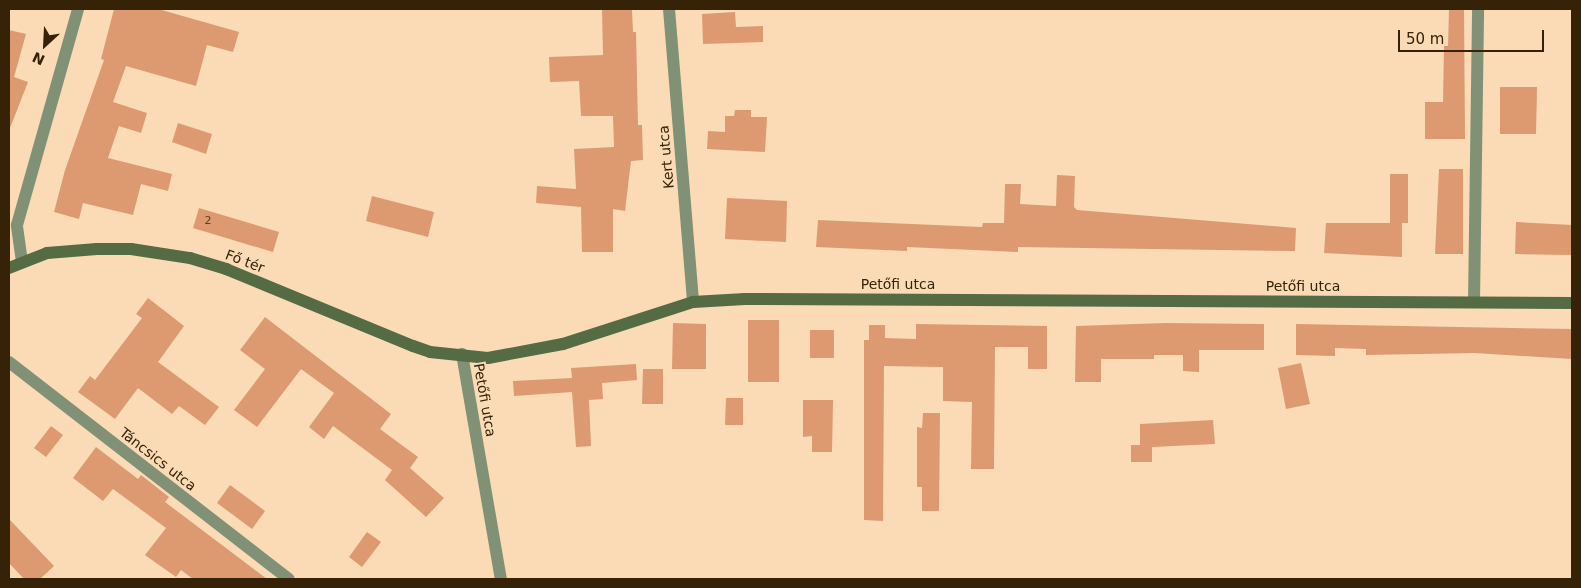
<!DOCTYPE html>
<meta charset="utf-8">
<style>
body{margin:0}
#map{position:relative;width:1581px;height:588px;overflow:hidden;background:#fadbb6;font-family:"DejaVu Sans",sans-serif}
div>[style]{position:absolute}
.building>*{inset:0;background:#dd9a71}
.minor>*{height:12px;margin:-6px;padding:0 6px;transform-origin:6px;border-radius:6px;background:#819176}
.secondary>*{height:12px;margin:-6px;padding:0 6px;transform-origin:6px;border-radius:6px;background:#546b43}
span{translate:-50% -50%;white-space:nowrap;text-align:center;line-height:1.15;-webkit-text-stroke:4px #fadbb6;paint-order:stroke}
.number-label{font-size:11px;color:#5f4022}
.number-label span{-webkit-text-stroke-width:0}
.street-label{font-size:14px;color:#352207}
.frame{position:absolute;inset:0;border:10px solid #352207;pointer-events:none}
.north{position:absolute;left:20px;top:20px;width:50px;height:50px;-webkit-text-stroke:4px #fadbb6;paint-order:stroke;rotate:205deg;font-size:14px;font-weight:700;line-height:20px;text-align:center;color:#352207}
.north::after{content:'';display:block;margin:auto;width:18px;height:22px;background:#352207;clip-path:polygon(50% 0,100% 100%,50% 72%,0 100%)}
.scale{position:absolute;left:1398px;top:30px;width:146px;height:22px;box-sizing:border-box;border:2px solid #352207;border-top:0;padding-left:6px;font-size:15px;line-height:18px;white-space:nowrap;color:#352207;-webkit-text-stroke:4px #fadbb6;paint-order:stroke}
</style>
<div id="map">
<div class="building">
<i style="clip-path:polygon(114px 9px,158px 9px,239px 32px,233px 52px,207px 45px,196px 86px,126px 66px,113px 102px,147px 113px,141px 133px,119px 126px,108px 158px,172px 174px,168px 191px,141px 184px,133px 215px,83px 203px,79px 219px,54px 212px,65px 170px,104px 60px,101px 59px)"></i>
<i style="clip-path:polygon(602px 9px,632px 9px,633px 32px,636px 32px,638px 125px,642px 125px,643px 160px,631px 161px,625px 211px,613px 209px,613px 252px,582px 252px,581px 207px,536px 203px,537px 186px,576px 189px,574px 149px,614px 147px,613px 116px,581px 116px,579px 81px,550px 82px,549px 57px,603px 55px)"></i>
<i style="clip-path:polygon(1449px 9px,1464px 9px,1465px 139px,1425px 139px,1425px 102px,1443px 102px,1444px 46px,1448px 46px)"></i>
<i style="clip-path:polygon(735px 12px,736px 27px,763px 26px,763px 42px,703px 44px,702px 14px)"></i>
<i style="clip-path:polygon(9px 30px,26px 34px,14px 77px,28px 82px,10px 128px)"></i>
<i style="clip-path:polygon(1500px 87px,1537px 87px,1536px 134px,1500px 134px)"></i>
<i style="clip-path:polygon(735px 110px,751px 110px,751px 117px,767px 117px,765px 152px,707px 149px,708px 131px,725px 132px,725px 116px,734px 116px)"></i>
<i style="clip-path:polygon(178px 123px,212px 134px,206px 154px,172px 142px)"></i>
<i style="clip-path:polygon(1439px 169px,1463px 169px,1463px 254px,1435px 254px)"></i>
<i style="clip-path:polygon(1390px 174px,1408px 174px,1408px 223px,1402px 223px,1402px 257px,1324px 253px,1326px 223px,1395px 223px,1390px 223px)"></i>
<i style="clip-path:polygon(1057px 175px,1075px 176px,1074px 207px,1077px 210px,1296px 228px,1295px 251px,1018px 247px,1018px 252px,907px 247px,907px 251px,816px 247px,818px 220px,982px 227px,983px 223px,1004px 223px,1005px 184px,1021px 184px,1020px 204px,1056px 206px)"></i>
<i style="clip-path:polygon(372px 196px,434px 212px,428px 237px,366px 221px)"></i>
<i style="clip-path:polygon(727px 198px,787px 201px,786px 242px,725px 239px)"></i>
<i style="clip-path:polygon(199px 208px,279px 232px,273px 252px,193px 228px)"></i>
<i style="clip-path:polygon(1516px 222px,1572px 225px,1572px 255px,1515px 254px)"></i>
<i style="clip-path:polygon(148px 298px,184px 326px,158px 362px,219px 407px,205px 425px,179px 406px,172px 414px,138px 388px,115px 419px,78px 392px,90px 376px,95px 380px,142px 318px,136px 314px)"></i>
<i style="clip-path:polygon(265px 317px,391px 414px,380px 429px,418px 457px,410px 468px,444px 498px,426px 517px,385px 480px,392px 470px,333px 426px,324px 439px,309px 427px,334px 393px,301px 369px,257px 427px,234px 410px,265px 369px,240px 350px)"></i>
<i style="clip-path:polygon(748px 320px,779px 320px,779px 382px,748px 382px)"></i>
<i style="clip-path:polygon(673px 323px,706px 324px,706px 369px,672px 369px)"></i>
<i style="clip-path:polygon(1165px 323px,1264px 324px,1264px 350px,1199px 350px,1199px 372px,1183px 371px,1183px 355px,1154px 355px,1154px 359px,1101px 359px,1101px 382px,1075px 382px,1076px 326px)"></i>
<i style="clip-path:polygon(916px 324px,1047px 326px,1047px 369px,1028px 369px,1028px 347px,995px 347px,994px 469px,971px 469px,972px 402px,943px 401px,943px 367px,884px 366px,883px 521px,864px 520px,864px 340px,869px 340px,869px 325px,885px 325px,885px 338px,916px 339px)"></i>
<i style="clip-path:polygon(1296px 324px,1572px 329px,1572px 359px,1474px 353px,1366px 355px,1366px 349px,1335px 348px,1335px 356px,1296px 355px)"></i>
<i style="clip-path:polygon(810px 330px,834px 330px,834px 358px,810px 358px)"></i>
<i style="clip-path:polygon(1301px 363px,1310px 404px,1286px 409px,1278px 368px)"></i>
<i style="clip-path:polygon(636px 364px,637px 380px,602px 383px,603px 399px,589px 400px,591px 446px,576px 447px,572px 392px,514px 396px,513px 381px,572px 378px,571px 368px)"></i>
<i style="clip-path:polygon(643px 369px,663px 369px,663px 404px,642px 404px)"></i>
<i style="clip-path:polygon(726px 398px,743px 398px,743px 425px,725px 425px)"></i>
<i style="clip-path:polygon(803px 400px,833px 400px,832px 452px,812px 452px,812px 436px,803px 437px)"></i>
<i style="clip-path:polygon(923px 413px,940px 413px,939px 511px,922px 511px,922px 487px,917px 487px,917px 427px,922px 428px)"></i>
<i style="clip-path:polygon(1213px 420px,1215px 444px,1152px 447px,1152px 462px,1131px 462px,1131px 445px,1140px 445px,1140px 424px)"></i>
<i style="clip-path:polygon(51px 426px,63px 435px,46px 457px,34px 448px)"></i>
<i style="clip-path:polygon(96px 447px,138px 479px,141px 475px,169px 497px,165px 502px,267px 579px,193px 579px,181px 570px,176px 577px,145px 555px,166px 528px,113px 489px,103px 501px,73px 478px)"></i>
<i style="clip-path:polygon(230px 485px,265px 511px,252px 529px,217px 503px)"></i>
<i style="clip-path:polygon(9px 519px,54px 566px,40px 579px,24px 579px,9px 563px)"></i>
<i style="clip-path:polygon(367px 532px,381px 542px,362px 567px,349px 557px)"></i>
</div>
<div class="minor">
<i style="left:669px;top:9px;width:294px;rotate:85.3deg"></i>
<i style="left:22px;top:262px;width:37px;rotate:-98deg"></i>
<i style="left:17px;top:225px;width:224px;rotate:-74.2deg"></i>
<i style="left:1474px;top:302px;width:293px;rotate:-89.2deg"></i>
<i style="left:462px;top:354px;width:228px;rotate:80.2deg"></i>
<i style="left:9px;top:362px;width:354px;rotate:37.8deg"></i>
</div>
<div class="secondary">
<i style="left:9px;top:268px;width:41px;rotate:-21.5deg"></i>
<i style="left:47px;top:253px;width:50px;rotate:-4.6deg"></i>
<i style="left:97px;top:249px;width:34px"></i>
<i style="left:131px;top:249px;width:60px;rotate:8.7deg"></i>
<i style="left:190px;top:258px;width:38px;rotate:17deg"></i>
<i style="left:226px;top:269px;width:202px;rotate:22.4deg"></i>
<i style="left:413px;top:346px;width:18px;rotate:19deg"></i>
<i style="left:430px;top:352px;width:58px;rotate:5.9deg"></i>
<i style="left:488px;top:358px;width:76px;rotate:-10.6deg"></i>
<i style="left:563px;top:344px;width:137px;rotate:-17.9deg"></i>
<i style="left:693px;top:302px;width:52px;rotate:-3.3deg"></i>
<i style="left:745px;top:299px;width:827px;rotate:0.28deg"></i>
</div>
<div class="number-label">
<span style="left:208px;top:221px">2</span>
</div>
<div class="street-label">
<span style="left:666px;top:157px;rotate:-95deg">Kert utca</span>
<span style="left:245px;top:261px;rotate:21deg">Fő tér</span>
<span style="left:898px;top:284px">Petőfi utca</span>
<span style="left:1303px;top:286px">Petőfi utca</span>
<span style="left:485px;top:400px;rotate:80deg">Petőfi utca</span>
<span style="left:158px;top:459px;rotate:38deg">Táncsics utca</span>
</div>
<div class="frame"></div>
<div class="north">N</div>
<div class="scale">50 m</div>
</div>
